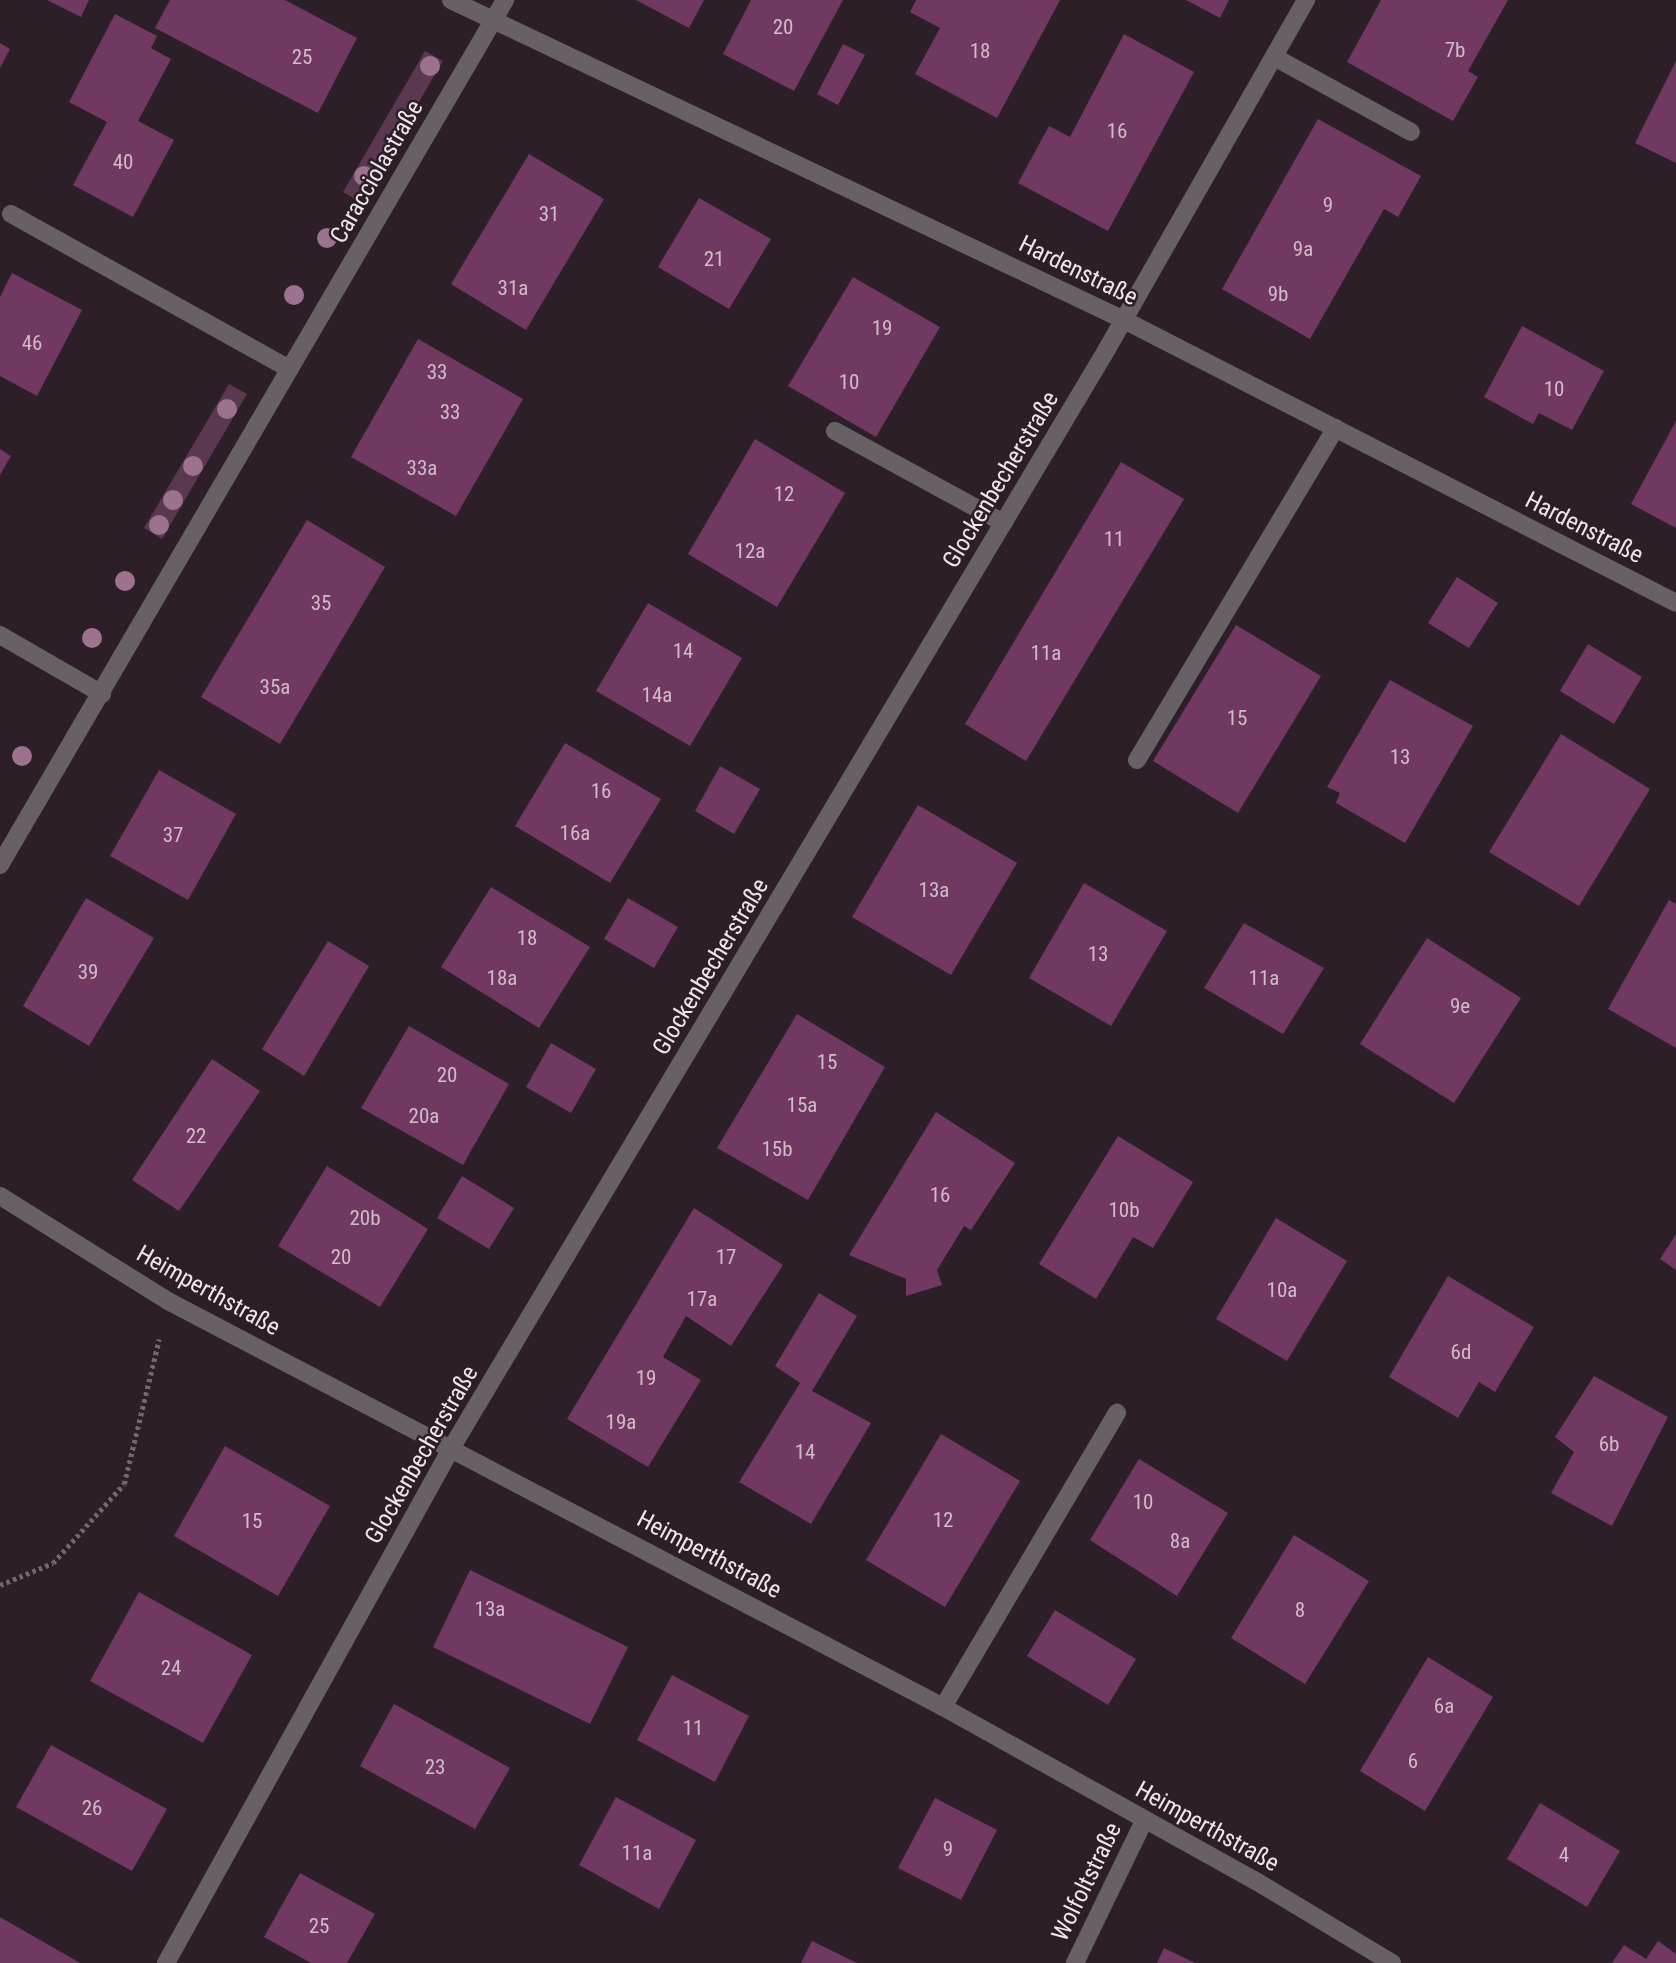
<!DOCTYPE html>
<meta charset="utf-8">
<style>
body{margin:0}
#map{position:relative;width:1676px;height:1963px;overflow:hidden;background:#2c1f28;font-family:"Roboto Condensed",sans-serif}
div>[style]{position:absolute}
.green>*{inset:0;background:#5a3850}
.building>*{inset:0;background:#713961}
.path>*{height:4.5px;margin-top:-2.25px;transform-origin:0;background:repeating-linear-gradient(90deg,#73676f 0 3.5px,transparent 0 7px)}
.service>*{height:18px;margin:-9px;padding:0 9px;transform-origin:9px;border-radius:9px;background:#676064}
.minor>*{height:18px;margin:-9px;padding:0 9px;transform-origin:9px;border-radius:9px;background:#676064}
.trees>*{width:20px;height:20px;margin:-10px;border-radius:50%;background:#9d728f}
span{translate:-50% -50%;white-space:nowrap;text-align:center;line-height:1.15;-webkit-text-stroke:5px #2c1f28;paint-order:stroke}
.number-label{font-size:21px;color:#d0bbc9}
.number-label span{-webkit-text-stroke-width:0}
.street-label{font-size:24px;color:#efe6ec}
</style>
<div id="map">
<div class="green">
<i style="clip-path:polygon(425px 51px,443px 61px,360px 202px,343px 192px)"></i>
<i style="clip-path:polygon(229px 384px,247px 394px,162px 539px,144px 528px)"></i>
</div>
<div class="building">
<i style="clip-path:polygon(47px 0,89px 0,81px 17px)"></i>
<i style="clip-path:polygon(170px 0,285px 0,357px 38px,318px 113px,155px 28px)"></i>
<i style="clip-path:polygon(636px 0,704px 0,689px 28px)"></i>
<i style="clip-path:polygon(751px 0,843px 0,794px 91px,723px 54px)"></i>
<i style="clip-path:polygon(916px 0,1060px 0,997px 118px,915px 74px,940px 28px,910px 12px)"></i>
<i style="clip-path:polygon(1186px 0,1229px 0,1220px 18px)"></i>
<i style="clip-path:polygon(1381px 0,1508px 0,1468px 71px,1478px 77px,1453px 121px,1347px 62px)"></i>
<i style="clip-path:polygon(115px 14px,157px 36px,151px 48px,171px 59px,138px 121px,174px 140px,133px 217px,73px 185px,107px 122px,69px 102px)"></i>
<i style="clip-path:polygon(1124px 34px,1194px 72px,1108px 231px,1018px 183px,1049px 126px,1070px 137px)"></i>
<i style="clip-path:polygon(0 43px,10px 49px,0 68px)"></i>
<i style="clip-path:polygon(843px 44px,865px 55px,838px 105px,817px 94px)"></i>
<i style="clip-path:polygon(1676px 61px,1676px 163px,1635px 143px)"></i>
<i style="clip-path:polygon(1318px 119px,1421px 176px,1398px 217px,1384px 209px,1310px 339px,1222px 289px)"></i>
<i style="clip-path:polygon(529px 154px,604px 199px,526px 330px,451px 284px)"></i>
<i style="clip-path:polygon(699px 198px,771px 239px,729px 309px,658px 267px)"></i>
<i style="clip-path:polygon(12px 273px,82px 310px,37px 396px,0 376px,0 297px)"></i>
<i style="clip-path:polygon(853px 277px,940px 327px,876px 437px,788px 386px)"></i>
<i style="clip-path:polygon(1522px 326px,1604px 371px,1572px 430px,1539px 413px,1533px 424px,1484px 397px)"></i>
<i style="clip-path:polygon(418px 339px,523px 399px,456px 516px,351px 457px)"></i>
<i style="clip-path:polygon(1676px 421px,1676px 528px,1631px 504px)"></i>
<i style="clip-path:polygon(755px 439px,845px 493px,777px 607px,688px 554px)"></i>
<i style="clip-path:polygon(0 449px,11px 456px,0 475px)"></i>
<i style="clip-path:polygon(1121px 462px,1184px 499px,1026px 761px,965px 724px)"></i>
<i style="clip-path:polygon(307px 520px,385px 567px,280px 744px,201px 697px)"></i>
<i style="clip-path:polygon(1457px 577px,1498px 603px,1469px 648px,1428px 623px)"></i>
<i style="clip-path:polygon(648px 603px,742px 658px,690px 746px,596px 691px)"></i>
<i style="clip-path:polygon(1236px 625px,1321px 676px,1238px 813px,1153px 761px)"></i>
<i style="clip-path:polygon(1588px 644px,1642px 677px,1614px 724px,1560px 691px)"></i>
<i style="clip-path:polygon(1390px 680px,1473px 726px,1405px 843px,1336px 803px,1340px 793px,1327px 787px)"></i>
<i style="clip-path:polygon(1561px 734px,1650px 789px,1579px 906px,1489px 852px)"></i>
<i style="clip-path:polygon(565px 743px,661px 799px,610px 883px,515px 826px)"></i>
<i style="clip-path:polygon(720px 766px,760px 789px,734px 834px,695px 811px)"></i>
<i style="clip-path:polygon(159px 770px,236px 814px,188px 900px,110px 856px)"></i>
<i style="clip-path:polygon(918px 805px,1017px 863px,951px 975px,852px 917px)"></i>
<i style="clip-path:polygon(1084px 883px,1167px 931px,1111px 1026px,1029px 978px)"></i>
<i style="clip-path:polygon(491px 887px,590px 947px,539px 1028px,441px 967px)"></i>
<i style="clip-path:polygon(86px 898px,154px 938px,89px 1046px,23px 1006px)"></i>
<i style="clip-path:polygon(628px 898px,678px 927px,654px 968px,604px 939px)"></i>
<i style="clip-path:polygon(1669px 900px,1676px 904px,1676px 1048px,1608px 1009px)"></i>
<i style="clip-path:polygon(1244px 923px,1324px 968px,1283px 1034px,1204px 988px)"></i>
<i style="clip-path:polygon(1427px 938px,1521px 998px,1454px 1103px,1360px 1044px)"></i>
<i style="clip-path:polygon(328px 941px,369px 966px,304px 1076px,262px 1049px)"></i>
<i style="clip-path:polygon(797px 1014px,885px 1067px,808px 1200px,717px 1148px)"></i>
<i style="clip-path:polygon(409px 1026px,509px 1084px,463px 1165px,361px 1108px)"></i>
<i style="clip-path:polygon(551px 1043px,596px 1069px,571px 1113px,526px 1087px)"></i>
<i style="clip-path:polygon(212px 1059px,260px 1091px,179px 1211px,132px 1180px)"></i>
<i style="clip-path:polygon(936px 1112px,1015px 1163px,971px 1230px,964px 1226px,937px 1270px,942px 1285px,906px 1296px,906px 1279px,849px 1255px)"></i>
<i style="clip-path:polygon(1118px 1136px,1193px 1182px,1153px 1248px,1133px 1237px,1096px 1299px,1039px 1264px)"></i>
<i style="clip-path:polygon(327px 1166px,428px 1229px,380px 1307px,278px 1246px)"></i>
<i style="clip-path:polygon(462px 1176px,514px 1208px,489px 1249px,437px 1218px)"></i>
<i style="clip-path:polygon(694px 1208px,783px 1265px,731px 1346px,686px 1316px,663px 1357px,701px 1380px,648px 1467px,567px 1419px)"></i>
<i style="clip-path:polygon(1276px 1218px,1347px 1261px,1287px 1361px,1216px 1319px)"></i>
<i style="clip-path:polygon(1676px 1234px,1676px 1270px,1660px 1259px)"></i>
<i style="clip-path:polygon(1448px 1276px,1534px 1327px,1495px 1392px,1479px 1382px,1458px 1418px,1389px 1377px)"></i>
<i style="clip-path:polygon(819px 1293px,857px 1316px,812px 1391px,871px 1423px,811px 1524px,739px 1482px,800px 1383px,775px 1366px)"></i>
<i style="clip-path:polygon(1594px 1376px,1668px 1417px,1612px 1526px,1551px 1493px,1574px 1452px,1555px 1437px)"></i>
<i style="clip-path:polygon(941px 1434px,1020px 1481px,945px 1607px,866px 1560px)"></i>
<i style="clip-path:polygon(225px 1446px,330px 1506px,278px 1596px,174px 1536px)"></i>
<i style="clip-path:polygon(1139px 1459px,1228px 1513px,1177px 1596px,1090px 1540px)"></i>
<i style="clip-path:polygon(1294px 1535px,1369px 1581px,1305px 1684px,1231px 1638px)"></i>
<i style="clip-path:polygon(470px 1570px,628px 1647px,590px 1724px,433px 1647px)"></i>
<i style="clip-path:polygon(139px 1592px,252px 1655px,203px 1743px,90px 1681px)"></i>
<i style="clip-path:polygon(1055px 1610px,1136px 1659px,1108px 1705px,1027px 1656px)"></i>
<i style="clip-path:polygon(1428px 1657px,1493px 1697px,1425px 1811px,1360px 1771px)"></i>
<i style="clip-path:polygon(672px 1675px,749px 1716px,715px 1782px,637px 1740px)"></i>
<i style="clip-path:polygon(394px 1704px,510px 1768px,475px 1829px,360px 1766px)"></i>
<i style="clip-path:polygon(51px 1745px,167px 1809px,132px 1871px,16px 1807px)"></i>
<i style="clip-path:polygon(616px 1797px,696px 1840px,659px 1909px,579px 1865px)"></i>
<i style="clip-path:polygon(935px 1798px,997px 1830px,961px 1900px,898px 1868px)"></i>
<i style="clip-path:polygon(1540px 1803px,1620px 1851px,1587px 1907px,1507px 1859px)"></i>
<i style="clip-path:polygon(300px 1873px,375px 1914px,347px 1963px,311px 1963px,264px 1937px)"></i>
<i style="clip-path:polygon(0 1917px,80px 1963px,0 1963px)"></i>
<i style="clip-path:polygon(812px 1941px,857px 1963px,801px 1963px)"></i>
<i style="clip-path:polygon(1658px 1941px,1676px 1954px,1676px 1963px,1612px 1963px,1624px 1945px,1646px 1959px)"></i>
<i style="clip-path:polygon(1164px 1948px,1195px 1963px,1157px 1963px)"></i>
</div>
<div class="path">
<i style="left:0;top:1585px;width:57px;rotate:-22.5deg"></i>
<i style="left:53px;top:1563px;width:106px;rotate:-48.1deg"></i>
<i style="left:124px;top:1484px;width:149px;rotate:-76.4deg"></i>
</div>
<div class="service">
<i style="left:1274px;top:57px;width:156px;rotate:28.7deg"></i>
<i style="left:11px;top:214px;width:319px;rotate:29.1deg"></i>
<i style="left:835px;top:431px;width:192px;rotate:28.6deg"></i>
<i style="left:0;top:635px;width:118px;rotate:30deg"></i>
<i style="left:1137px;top:760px;width:387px;rotate:-59.1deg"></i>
<i style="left:943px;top:1707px;width:342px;rotate:-59.4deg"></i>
</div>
<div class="minor">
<i style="left:451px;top:0;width:745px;rotate:25.43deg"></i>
<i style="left:1124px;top:320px;width:620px;rotate:27.14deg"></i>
<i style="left:0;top:865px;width:1002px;rotate:-59.72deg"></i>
<i style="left:0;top:1196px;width:198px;rotate:32deg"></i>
<i style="left:168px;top:1301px;width:875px;rotate:27.65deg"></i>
<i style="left:943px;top:1707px;width:356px;rotate:29.1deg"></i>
<i style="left:1254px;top:1880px;width:161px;rotate:31deg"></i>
<i style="left:166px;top:1963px;width:590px;rotate:-61deg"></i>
<i style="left:452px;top:1447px;width:1279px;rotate:-59.18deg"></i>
<i style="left:1107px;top:349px;width:402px;rotate:-60.3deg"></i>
<i style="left:1075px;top:1963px;width:158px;rotate:-64.1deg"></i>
</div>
<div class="trees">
<i style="left:430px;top:66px"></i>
<i style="left:364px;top:176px"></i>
<i style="left:327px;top:238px"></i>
<i style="left:294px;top:295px"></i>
<i style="left:227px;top:409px"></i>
<i style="left:193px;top:466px"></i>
<i style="left:173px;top:500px"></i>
<i style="left:159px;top:525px"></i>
<i style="left:125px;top:581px"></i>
<i style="left:92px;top:638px"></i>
<i style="left:22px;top:756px"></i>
</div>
<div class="number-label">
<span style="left:783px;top:27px">20</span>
<span style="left:1455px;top:50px">7b</span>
<span style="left:980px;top:51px">18</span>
<span style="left:302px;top:57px">25</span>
<span style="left:1117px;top:131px">16</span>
<span style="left:123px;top:162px">40</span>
<span style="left:1328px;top:205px">9</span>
<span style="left:549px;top:214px">31</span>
<span style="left:1303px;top:249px">9a</span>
<span style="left:714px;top:259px">21</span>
<span style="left:513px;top:288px">31a</span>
<span style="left:1278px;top:294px">9b</span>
<span style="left:882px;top:328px">19</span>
<span style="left:32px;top:343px">46</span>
<span style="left:437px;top:372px">33</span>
<span style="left:849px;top:382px">10</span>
<span style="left:1554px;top:389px">10</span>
<span style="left:450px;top:412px">33</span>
<span style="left:422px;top:468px">33a</span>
<span style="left:784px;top:494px">12</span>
<span style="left:1114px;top:539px">11</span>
<span style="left:750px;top:551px">12a</span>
<span style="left:321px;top:603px">35</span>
<span style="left:683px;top:651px">14</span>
<span style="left:1046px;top:653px">11a</span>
<span style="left:275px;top:687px">35a</span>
<span style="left:657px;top:695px">14a</span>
<span style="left:1237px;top:718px">15</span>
<span style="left:1400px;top:757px">13</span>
<span style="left:601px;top:791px">16</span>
<span style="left:575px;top:833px">16a</span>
<span style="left:173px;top:835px">37</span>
<span style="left:934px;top:890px">13a</span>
<span style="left:527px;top:938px">18</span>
<span style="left:1098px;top:954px">13</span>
<span style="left:88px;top:972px">39</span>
<span style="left:502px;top:978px">18a</span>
<span style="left:1264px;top:978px">11a</span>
<span style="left:1460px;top:1006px">9e</span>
<span style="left:827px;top:1062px">15</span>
<span style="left:447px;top:1075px">20</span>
<span style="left:802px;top:1105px">15a</span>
<span style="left:424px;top:1116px">20a</span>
<span style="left:196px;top:1136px">22</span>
<span style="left:777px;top:1149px">15b</span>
<span style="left:940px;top:1195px">16</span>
<span style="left:1124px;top:1210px">10b</span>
<span style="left:365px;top:1218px">20b</span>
<span style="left:341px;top:1257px">20</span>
<span style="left:726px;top:1257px">17</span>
<span style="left:1282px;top:1290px">10a</span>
<span style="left:702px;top:1299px">17a</span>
<span style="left:1461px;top:1352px">6d</span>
<span style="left:646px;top:1378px">19</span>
<span style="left:621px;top:1422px">19a</span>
<span style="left:1609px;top:1444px">6b</span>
<span style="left:805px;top:1452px">14</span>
<span style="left:1143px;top:1502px">10</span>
<span style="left:943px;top:1520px">12</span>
<span style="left:252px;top:1521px">15</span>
<span style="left:1180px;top:1541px">8a</span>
<span style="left:490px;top:1609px">13a</span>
<span style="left:1300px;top:1610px">8</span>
<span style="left:171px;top:1668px">24</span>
<span style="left:1444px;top:1706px">6a</span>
<span style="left:693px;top:1728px">11</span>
<span style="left:1413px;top:1761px">6</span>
<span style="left:435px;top:1767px">23</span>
<span style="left:92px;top:1808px">26</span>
<span style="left:948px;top:1849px">9</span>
<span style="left:637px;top:1853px">11a</span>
<span style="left:1564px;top:1855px">4</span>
<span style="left:319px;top:1926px">25</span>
</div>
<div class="street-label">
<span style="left:377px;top:172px;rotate:-60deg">Caracciolastraße</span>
<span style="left:1078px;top:271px;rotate:26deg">Hardenstraße</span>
<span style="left:1001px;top:480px;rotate:-59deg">Glockenbecherstraße</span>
<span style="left:1584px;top:528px;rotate:27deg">Hardenstraße</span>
<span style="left:711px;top:967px;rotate:-59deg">Glockenbecherstraße</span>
<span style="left:208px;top:1291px;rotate:29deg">Heimperthstraße</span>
<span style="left:422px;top:1455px;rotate:-60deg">Glockenbecherstraße</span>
<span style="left:709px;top:1555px;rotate:28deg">Heimperthstraße</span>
<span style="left:1207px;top:1827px;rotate:29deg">Heimperthstraße</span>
<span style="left:1087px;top:1882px;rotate:-64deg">Wolfoltstraße</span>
</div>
</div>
